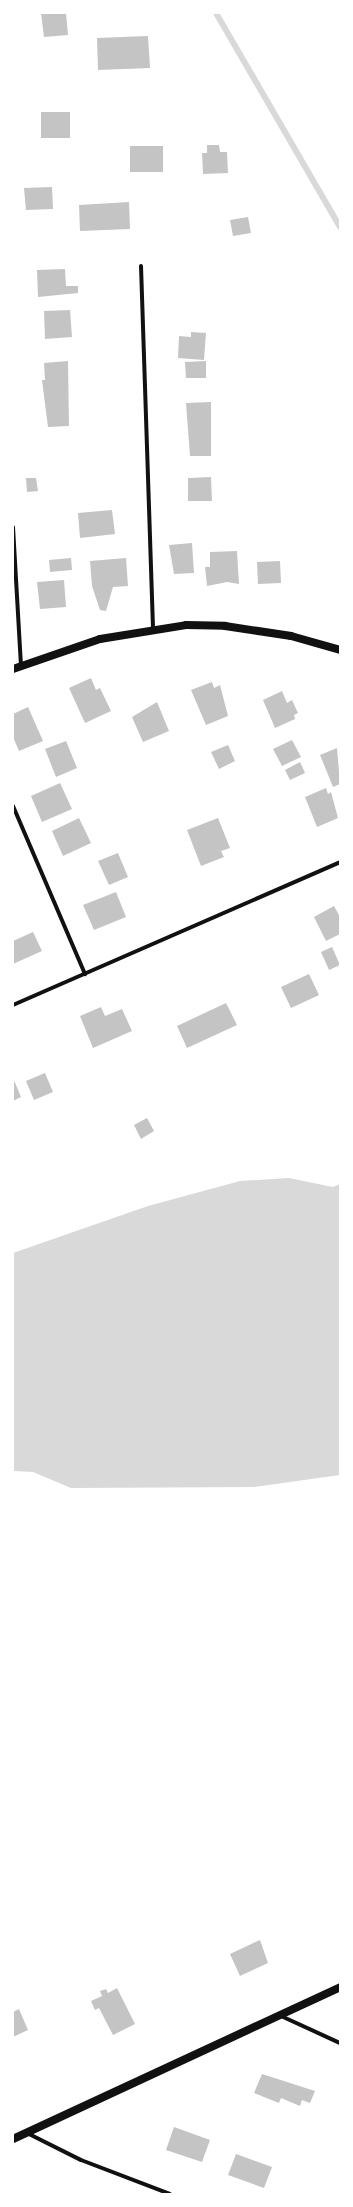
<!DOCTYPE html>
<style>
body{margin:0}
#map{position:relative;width:353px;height:2207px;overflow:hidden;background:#fff;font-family:"IBM Plex Sans",sans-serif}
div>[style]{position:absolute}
.water>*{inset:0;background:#d9d9d9}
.stream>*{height:6px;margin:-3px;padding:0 3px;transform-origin:3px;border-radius:3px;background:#d9d9d9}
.building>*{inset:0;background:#c4c4c4}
.minor>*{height:4px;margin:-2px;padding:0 2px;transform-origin:2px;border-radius:2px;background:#111}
.secondary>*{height:8px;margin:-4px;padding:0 4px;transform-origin:4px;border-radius:4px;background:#111}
span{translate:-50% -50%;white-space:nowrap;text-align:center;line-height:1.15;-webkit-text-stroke:4px #fff;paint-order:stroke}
.frame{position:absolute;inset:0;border:14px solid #fff;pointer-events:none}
</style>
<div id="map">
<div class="water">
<i style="clip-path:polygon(289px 1178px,333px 1187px,340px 1184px,340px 1475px,254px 1487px,71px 1488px,33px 1472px,13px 1471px,13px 1253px,148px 1206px,240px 1181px)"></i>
</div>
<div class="stream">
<i style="left:216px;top:13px;width:247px;rotate:59.9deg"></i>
</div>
<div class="building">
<i style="clip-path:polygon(41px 13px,66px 13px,68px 35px,44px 37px)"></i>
<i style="clip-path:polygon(148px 36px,150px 68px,98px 70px,97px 38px)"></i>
<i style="clip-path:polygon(41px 112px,70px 112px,70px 138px,41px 138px)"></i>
<i style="clip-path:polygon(207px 145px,219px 145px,220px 152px,227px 152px,228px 173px,203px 174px,202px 153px,207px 153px)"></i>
<i style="clip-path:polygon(130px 146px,163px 146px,163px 172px,130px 172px)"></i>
<i style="clip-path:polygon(52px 187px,53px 209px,26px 210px,24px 188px)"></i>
<i style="clip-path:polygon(129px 202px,130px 229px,80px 231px,79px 205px)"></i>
<i style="clip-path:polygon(248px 217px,251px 233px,233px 236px,230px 220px)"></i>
<i style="clip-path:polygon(65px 269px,66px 286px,78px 286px,78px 293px,38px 297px,37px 270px)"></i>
<i style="clip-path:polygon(70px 310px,72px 337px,45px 339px,44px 311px)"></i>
<i style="clip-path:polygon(191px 332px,206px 333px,204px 360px,178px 358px,179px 336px,191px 337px)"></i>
<i style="clip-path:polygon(68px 361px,69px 426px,48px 427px,42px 380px,45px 380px,44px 363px)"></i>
<i style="clip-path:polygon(206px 361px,206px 378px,186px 378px,185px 362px)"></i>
<i style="clip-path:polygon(211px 402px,211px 456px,190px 456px,186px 403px)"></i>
<i style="clip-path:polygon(211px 477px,212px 501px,188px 501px,188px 478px)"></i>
<i style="clip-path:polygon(26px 478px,36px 478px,38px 491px,27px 492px)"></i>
<i style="clip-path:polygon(112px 510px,115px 534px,80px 538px,78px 513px)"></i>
<i style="clip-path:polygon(192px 543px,194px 573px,174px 574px,169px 545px)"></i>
<i style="clip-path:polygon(237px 551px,239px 584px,227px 582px,207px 586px,205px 567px,210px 567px,210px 552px)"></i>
<i style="clip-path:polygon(71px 558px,72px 570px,50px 572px,49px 560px)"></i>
<i style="clip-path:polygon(126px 558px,128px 586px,113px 587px,106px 611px,100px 610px,92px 586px,90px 561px)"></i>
<i style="clip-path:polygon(280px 561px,281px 583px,258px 584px,257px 562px)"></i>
<i style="clip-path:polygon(64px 580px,66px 607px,40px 609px,37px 582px)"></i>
<i style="clip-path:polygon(91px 678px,96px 690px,100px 688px,111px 711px,85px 723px,69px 688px)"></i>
<i style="clip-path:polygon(212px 682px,214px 688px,220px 685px,228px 716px,206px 725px,191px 690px)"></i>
<i style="clip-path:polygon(282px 691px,287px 703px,292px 700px,298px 713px,294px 715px,295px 719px,275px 728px,263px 700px)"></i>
<i style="clip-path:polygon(157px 702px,169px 731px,143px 742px,132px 717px)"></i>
<i style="clip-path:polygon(28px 707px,43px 741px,19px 751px,13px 737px,13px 714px)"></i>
<i style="clip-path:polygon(292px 740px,301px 757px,282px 766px,273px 749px)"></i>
<i style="clip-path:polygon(66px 741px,77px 768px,56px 777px,45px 749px)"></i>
<i style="clip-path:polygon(228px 745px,235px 761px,219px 769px,211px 752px)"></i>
<i style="clip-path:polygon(337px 748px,340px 784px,333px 787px,320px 755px)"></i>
<i style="clip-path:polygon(300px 762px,305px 773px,290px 780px,285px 770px)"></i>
<i style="clip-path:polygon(60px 783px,72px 809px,42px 822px,31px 796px)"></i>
<i style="clip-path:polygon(326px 788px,328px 794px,331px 792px,338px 818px,317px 827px,305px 797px)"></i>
<i style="clip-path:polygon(79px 818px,91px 843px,63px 856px,52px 831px)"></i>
<i style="clip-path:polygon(218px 818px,230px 848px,221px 851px,224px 857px,201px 866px,187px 830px)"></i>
<i style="clip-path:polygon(118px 853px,128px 877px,109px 885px,98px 861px)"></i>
<i style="clip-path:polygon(116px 892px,126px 917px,94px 930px,83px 905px)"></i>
<i style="clip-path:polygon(334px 906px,340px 917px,340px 934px,326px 941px,314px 917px)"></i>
<i style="clip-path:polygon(33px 932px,42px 951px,13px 964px,13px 941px)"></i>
<i style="clip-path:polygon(332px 947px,340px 965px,329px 970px,321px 952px)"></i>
<i style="clip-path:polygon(309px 974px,319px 995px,291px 1008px,281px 987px)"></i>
<i style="clip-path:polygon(226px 1003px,237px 1025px,187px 1048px,177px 1026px)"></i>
<i style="clip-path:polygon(101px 1007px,105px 1016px,122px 1009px,132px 1031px,93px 1048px,80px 1016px)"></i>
<i style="clip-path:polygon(45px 1073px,53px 1092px,34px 1100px,26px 1081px)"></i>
<i style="clip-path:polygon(13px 1078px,21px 1097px,13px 1101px)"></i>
<i style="clip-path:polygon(147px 1118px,154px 1131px,141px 1139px,134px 1125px)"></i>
<i style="clip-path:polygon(260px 1940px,268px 1963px,240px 1976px,230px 1954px)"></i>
<i style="clip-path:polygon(117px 1988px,135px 2024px,113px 2035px,99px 2008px,95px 2010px,91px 2001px,102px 1996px,100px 1991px,106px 1989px,108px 1993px)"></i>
<i style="clip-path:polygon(19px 2009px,28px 2030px,13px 2037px,13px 2012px)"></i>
<i style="clip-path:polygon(262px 2074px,315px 2091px,310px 2103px,302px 2100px,300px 2106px,281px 2098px,279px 2103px,254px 2093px)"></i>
<i style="clip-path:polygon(174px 2127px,210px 2140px,202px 2162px,166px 2150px)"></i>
<i style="clip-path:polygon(236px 2154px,272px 2167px,264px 2188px,228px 2175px)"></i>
</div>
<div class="minor">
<i style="left:141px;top:266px;width:363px;rotate:88.1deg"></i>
<i style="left:13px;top:527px;width:138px;rotate:86.7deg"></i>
<i style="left:13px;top:806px;width:183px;rotate:66.8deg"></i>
<i style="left:13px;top:1005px;width:357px;rotate:-23.6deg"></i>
<i style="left:281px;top:2016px;width:65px;rotate:24.6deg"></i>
<i style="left:27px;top:2133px;width:60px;rotate:26.6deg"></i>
<i style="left:81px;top:2160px;width:95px;rotate:20.9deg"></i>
</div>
<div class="secondary">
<i style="left:13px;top:669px;width:92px;rotate:-19deg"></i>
<i style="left:100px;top:639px;width:87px;rotate:-9.2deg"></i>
<i style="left:186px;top:625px;width:39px;rotate:1deg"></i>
<i style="left:225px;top:626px;width:67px;rotate:8.6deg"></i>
<i style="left:291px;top:636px;width:51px;rotate:15.9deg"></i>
<i style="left:13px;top:2139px;width:361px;rotate:-24.9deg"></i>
</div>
<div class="frame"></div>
</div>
